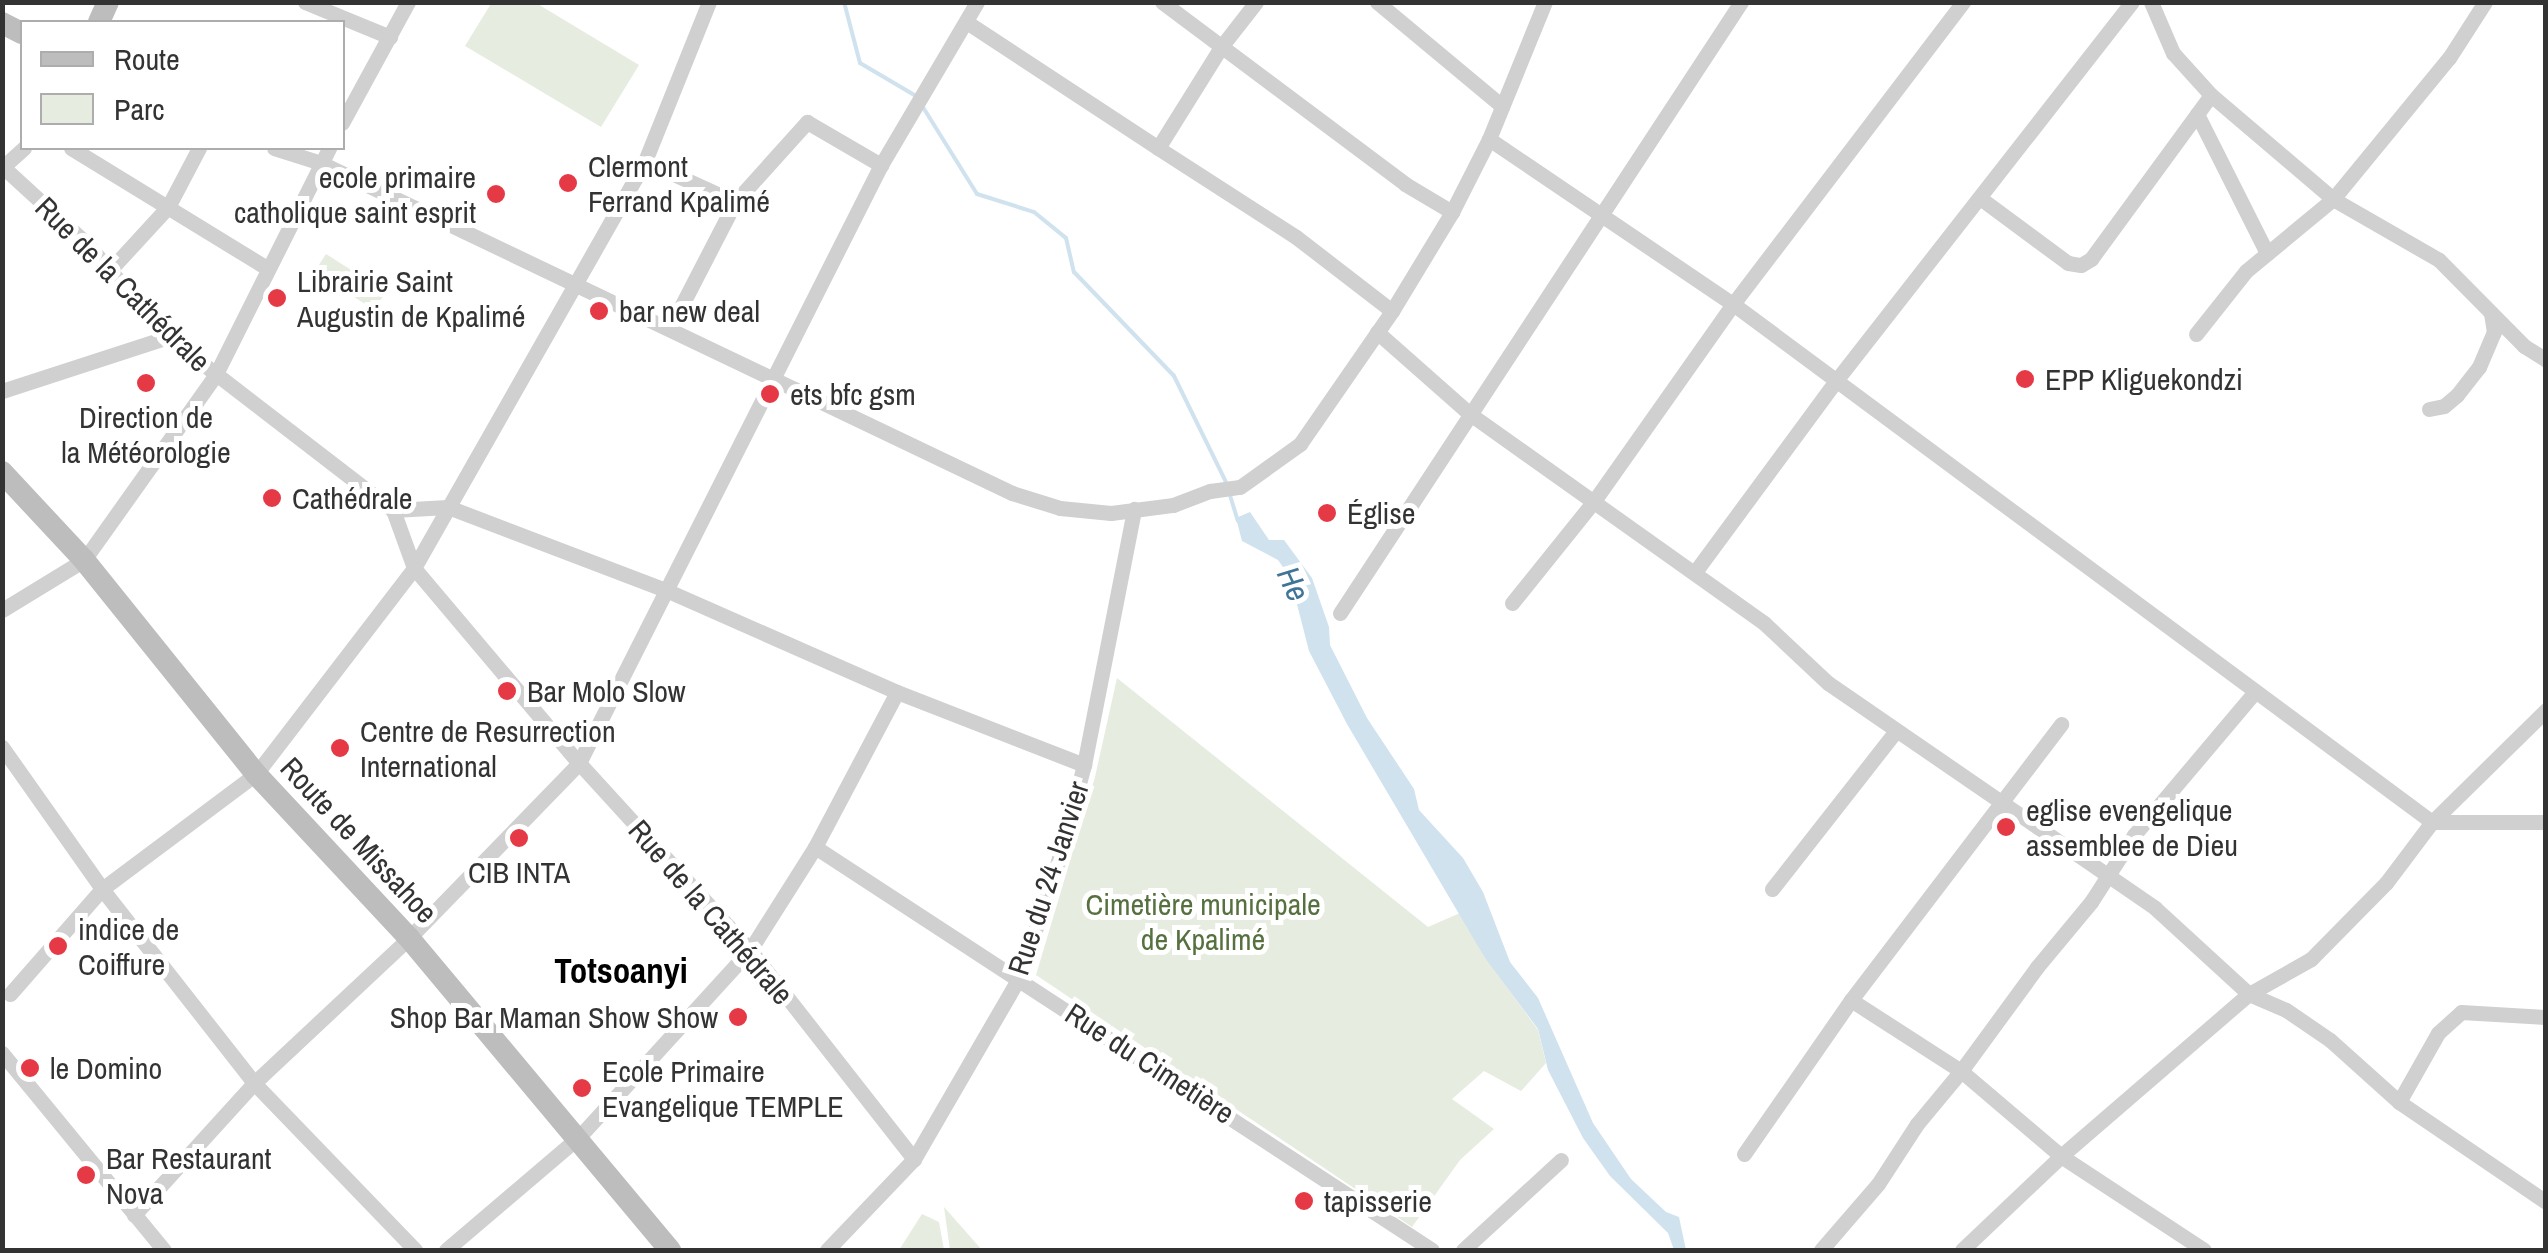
<!DOCTYPE html>
<meta charset="utf-8">
<style>
body{margin:0}
#map{position:relative;width:2548px;height:1253px;overflow:hidden;background:#fff;font-family:"Archivo Narrow",sans-serif}
div>[style]{position:absolute}
.green>*{inset:0;background:#e6ecdf}
.water>*{inset:0;background:#cfe2ee}
.stream>*{height:4px;margin:-2px;padding:0 2px;transform-origin:2px;border-radius:2px;background:#cfe2ee}
.street>*{height:15px;margin:-7.5px;padding:0 7.5px;transform-origin:7.5px;border-radius:7.5px;background:#d0d0d0}
.secondary>*{height:22px;margin:-11px;padding:0 11px;transform-origin:11px;border-radius:11px;background:#bdbdbd}
.dots>*{width:28px;height:28px;translate:-50% -50%;box-sizing:border-box;border:5px solid #fff;border-radius:50%}
span{translate:-50% -50%;white-space:nowrap;text-align:center;line-height:1.15;-webkit-text-stroke:10px #fff;paint-order:stroke}
.poi-label{font-size:30px;color:#333}
.left{translate:0 -50%;text-align:left}
.right{translate:-100% -50%;text-align:right}
.street-label{font-size:30px;color:#333}
.park-label{font-size:30px;color:#56703f}
.water-label{font-size:32px;color:#3f7597;font-style:italic}
.quarter-label{font-size:35px;color:#000;font-weight:700}
.frame{position:absolute;inset:0;border:5px solid #333;pointer-events:none}
.legend{position:absolute;left:20px;top:20px;width:325px;height:130px;box-sizing:border-box;background:#fff;border:2px solid #adadad;margin:0;padding:12px 18px;list-style:none;font-size:30px;color:#333}
.legend li{display:flex;align-items:center;gap:20px;height:50px}
.legend b{width:50px;border:2px solid #adadad}
</style>
<div id="map">
<div class="green">
<i style="clip-path:polygon(492px 2px,536px 3px,639px 65px,601px 127px,465px 46px)"></i>
<i style="clip-path:polygon(326px 254px,386px 292px,374px 310px,315px 271px)"></i>
<i style="clip-path:polygon(1117px 678px,1428px 927px,1460px 913px,1484px 956px,1538px 1030px,1546px 1063px,1521px 1091px,1484px 1071px,1452px 1099px,1494px 1129px,1460px 1160px,1412px 1227px,1036px 975px,1095px 777px)"></i>
<i style="clip-path:polygon(944px 1207px,982px 1250px,950px 1250px)"></i>
<i style="clip-path:polygon(922px 1214px,939px 1222px,944px 1250px,899px 1250px)"></i>
</div>
<div class="water">
<i style="clip-path:polygon(1250px 512px,1269px 540px,1284px 540px,1312px 578px,1329px 627px,1330px 645px,1367px 718px,1414px 789px,1419px 810px,1463px 858px,1483px 892px,1510px 962px,1538px 998px,1593px 1123px,1631px 1179px,1666px 1212px,1679px 1217px,1686px 1250px,1674px 1250px,1668px 1233px,1610px 1176px,1583px 1138px,1548px 1070px,1538px 1029px,1485px 958px,1347px 724px,1309px 651px,1290px 577px,1278px 560px,1242px 541px,1236px 518px)"></i>
</div>
<div class="stream">
<i style="left:844px;top:2px;width:63px;rotate:75.3deg"></i>
<i style="left:860px;top:63px;width:65px;rotate:30.5deg"></i>
<i style="left:921px;top:104px;width:106px;rotate:58.1deg"></i>
<i style="left:977px;top:194px;width:60px;rotate:17.5deg"></i>
<i style="left:1034px;top:212px;width:41px;rotate:39.1deg"></i>
<i style="left:1066px;top:238px;width:35px;rotate:77deg"></i>
<i style="left:1074px;top:272px;width:144px;rotate:46.1deg"></i>
<i style="left:1174px;top:376px;width:118px;rotate:63.9deg"></i>
<i style="left:1229px;top:492px;width:30px;rotate:73deg"></i>
</div>
<div class="street">
<i style="left:305px;top:2px;width:92px;rotate:22.4deg"></i>
<i style="left:1162px;top:2px;width:304px;rotate:36.8deg"></i>
<i style="left:1405px;top:184px;width:55px;rotate:30.8deg"></i>
<i style="left:1377px;top:2px;width:163px;rotate:39.8deg"></i>
<i style="left:2151px;top:2px;width:56px;rotate:66.7deg"></i>
<i style="left:2173px;top:53px;width:57px;rotate:47.9deg"></i>
<i style="left:2211px;top:95px;width:160px;rotate:40.4deg"></i>
<i style="left:2333px;top:199px;width:122px;rotate:29.9deg"></i>
<i style="left:2439px;top:260px;width:121px;rotate:45.3deg"></i>
<i style="left:2524px;top:346px;width:26px;rotate:32deg"></i>
<i style="left:968px;top:23px;width:227px;rotate:33.3deg"></i>
<i style="left:1158px;top:148px;width:119px;rotate:-58deg"></i>
<i style="left:1221px;top:47px;width:57px;rotate:-52.1deg"></i>
<i style="left:2197px;top:114px;width:156px;rotate:63.3deg"></i>
<i style="left:342px;top:123px;width:138px;rotate:-61.4deg"></i>
<i style="left:1489px;top:139px;width:295px;rotate:34.1deg"></i>
<i style="left:1733px;top:304px;width:870px;rotate:36.54deg"></i>
<i style="left:2432px;top:822px;width:114px"></i>
<i style="left:71px;top:148px;width:230px;rotate:31.5deg"></i>
<i style="left:274px;top:148px;width:49px;rotate:17.7deg"></i>
<i style="left:321px;top:163px;width:766px;rotate:25.53deg"></i>
<i style="left:1012px;top:493px;width:50px;rotate:17.4deg"></i>
<i style="left:1060px;top:508px;width:51px;rotate:5.6deg"></i>
<i style="left:1111px;top:513px;width:63px;rotate:-7.4deg"></i>
<i style="left:1173px;top:505px;width:40px;rotate:-21deg"></i>
<i style="left:1210px;top:491px;width:30px;rotate:-8deg"></i>
<i style="left:1240px;top:487px;width:74px;rotate:-35.6deg"></i>
<i style="left:1300px;top:444px;width:162px;rotate:-55.3deg"></i>
<i style="left:1392px;top:311px;width:116px;rotate:-58.8deg"></i>
<i style="left:1452px;top:212px;width:82px;rotate:-63.1deg"></i>
<i style="left:1489px;top:139px;width:148px;rotate:-67.8deg"></i>
<i style="left:1158px;top:148px;width:164px;rotate:32.8deg"></i>
<i style="left:1296px;top:237px;width:121px;rotate:37.6deg"></i>
<i style="left:645px;top:161px;width:99px;rotate:24.5deg"></i>
<i style="left:2px;top:166px;width:115px;rotate:42.5deg"></i>
<i style="left:87px;top:244px;width:123px;rotate:48.9deg"></i>
<i style="left:168px;top:337px;width:284px;rotate:37.6deg"></i>
<i style="left:393px;top:510px;width:62px;rotate:70.1deg"></i>
<i style="left:414px;top:568px;width:255px;rotate:49.8deg"></i>
<i style="left:579px;top:763px;width:253px;rotate:47.6deg"></i>
<i style="left:750px;top:950px;width:266px;rotate:51.9deg"></i>
<i style="left:4px;top:166px;width:27px;rotate:-42deg"></i>
<i style="left:1980px;top:198px;width:109px;rotate:36.5deg"></i>
<i style="left:2068px;top:263px;width:13px;rotate:9deg"></i>
<i style="left:2081px;top:265px;width:12px;rotate:-31deg"></i>
<i style="left:2091px;top:259px;width:203px;rotate:-53.8deg"></i>
<i style="left:110px;top:270px;width:86px;rotate:-47.4deg"></i>
<i style="left:168px;top:207px;width:67px;rotate:-62.3deg"></i>
<i style="left:670px;top:328px;width:142px;rotate:-62.7deg"></i>
<i style="left:735px;top:202px;width:108px;rotate:-48deg"></i>
<i style="left:807px;top:122px;width:86px;rotate:30.2deg"></i>
<i style="left:1377px;top:332px;width:124px;rotate:41.4deg"></i>
<i style="left:1470px;top:414px;width:361px;rotate:35.4deg"></i>
<i style="left:1764px;top:623px;width:88px;rotate:43.2deg"></i>
<i style="left:1828px;top:683px;width:397px;rotate:34.5deg"></i>
<i style="left:2155px;top:908px;width:127px;rotate:42.5deg"></i>
<i style="left:2249px;top:994px;width:71px;rotate:-29.4deg"></i>
<i style="left:2311px;top:959px;width:107px;rotate:-45.4deg"></i>
<i style="left:2386px;top:883px;width:76px;rotate:-53deg"></i>
<i style="left:2432px;top:822px;width:160px;rotate:-44.5deg"></i>
<i style="left:2196px;top:334px;width:80px;rotate:-51.6deg"></i>
<i style="left:2246px;top:271px;width:113px;rotate:-39.6deg"></i>
<i style="left:2333px;top:199px;width:183px;rotate:-50.6deg"></i>
<i style="left:2449px;top:58px;width:67px;rotate:-57.3deg"></i>
<i style="left:2px;top:391px;width:175px;rotate:-18deg"></i>
<i style="left:2429px;top:409px;width:15px;rotate:-11deg"></i>
<i style="left:2444px;top:406px;width:17px;rotate:-40deg"></i>
<i style="left:2457px;top:395px;width:36px;rotate:-52deg"></i>
<i style="left:2479px;top:367px;width:38px;rotate:-67deg"></i>
<i style="left:2494px;top:332px;width:18px;rotate:-99deg"></i>
<i style="left:393px;top:510px;width:55px;rotate:-3.1deg"></i>
<i style="left:448px;top:507px;width:235px;rotate:20.9deg"></i>
<i style="left:668px;top:591px;width:250px;rotate:23.8deg"></i>
<i style="left:897px;top:692px;width:201px;rotate:21.3deg"></i>
<i style="left:1695px;top:572px;width:236px;rotate:-53.6deg"></i>
<i style="left:1835px;top:382px;width:482px;rotate:-52deg"></i>
<i style="left:1512px;top:603px;width:131px;rotate:-51.2deg"></i>
<i style="left:1594px;top:501px;width:241px;rotate:-54.8deg"></i>
<i style="left:1733px;top:304px;width:380px;rotate:-52.7deg"></i>
<i style="left:2px;top:610px;width:96px;rotate:-31.4deg"></i>
<i style="left:84px;top:560px;width:226px;rotate:-54.6deg"></i>
<i style="left:215px;top:376px;width:255px;rotate:-63.4deg"></i>
<i style="left:1340px;top:613px;width:731px;rotate:-56.72deg"></i>
<i style="left:2px;top:747px;width:174px;rotate:54.8deg"></i>
<i style="left:102px;top:889px;width:246px;rotate:51.9deg"></i>
<i style="left:254px;top:1083px;width:232px;rotate:46deg"></i>
<i style="left:815px;top:847px;width:737px;rotate:33.15deg"></i>
<i style="left:1772px;top:889px;width:199px;rotate:-51.9deg"></i>
<i style="left:10px;top:994px;width:140px;rotate:-48.8deg"></i>
<i style="left:102px;top:889px;width:192px;rotate:-36.8deg"></i>
<i style="left:256px;top:774px;width:260px;rotate:-52.5deg"></i>
<i style="left:414px;top:568px;width:468px;rotate:-60.4deg"></i>
<i style="left:645px;top:161px;width:171px;rotate:-68.1deg"></i>
<i style="left:2px;top:1053px;width:255px;rotate:50.6deg"></i>
<i style="left:2399px;top:1102px;width:79px;rotate:-60.5deg"></i>
<i style="left:2438px;top:1033px;width:31px;rotate:-42deg"></i>
<i style="left:2461px;top:1012px;width:85px;rotate:3.4deg"></i>
<i style="left:1744px;top:1154px;width:188px;rotate:-55.2deg"></i>
<i style="left:1851px;top:1000px;width:347px;rotate:-52.7deg"></i>
<i style="left:134px;top:1215px;width:178px;rotate:-47.7deg"></i>
<i style="left:254px;top:1083px;width:212px;rotate:-43.1deg"></i>
<i style="left:409px;top:938px;width:244px;rotate:-45.8deg"></i>
<i style="left:579px;top:763px;width:670px;rotate:-63.21deg"></i>
<i style="left:881px;top:165px;width:189px;rotate:-59.5deg"></i>
<i style="left:446px;top:1250px;width:175px;rotate:-40.4deg"></i>
<i style="left:579px;top:1137px;width:253px;rotate:-47.6deg"></i>
<i style="left:750px;top:950px;width:122px;rotate:-57.7deg"></i>
<i style="left:815px;top:847px;width:175px;rotate:-62.1deg"></i>
<i style="left:827px;top:1250px;width:126px;rotate:-46.3deg"></i>
<i style="left:914px;top:1159px;width:209px;rotate:-59.9deg"></i>
<i style="left:1019px;top:978px;width:119px;rotate:-71.4deg"></i>
<i style="left:1057px;top:865px;width:104px;rotate:-74.9deg"></i>
<i style="left:1084px;top:765px;width:261px;rotate:-78.9deg"></i>
<i style="left:1463px;top:1250px;width:133px;rotate:-42.6deg"></i>
<i style="left:1821px;top:1250px;width:87px;rotate:-49.2deg"></i>
<i style="left:1878px;top:1184px;width:72px;rotate:-57deg"></i>
<i style="left:1917px;top:1124px;width:69px;rotate:-50.3deg"></i>
<i style="left:1961px;top:1071px;width:131px;rotate:-147.2deg"></i>
<i style="left:1962px;top:1250px;width:137px;rotate:-43.5deg"></i>
<i style="left:2061px;top:1156px;width:248px;rotate:-40.8deg"></i>
<i style="left:2249px;top:994px;width:40px;rotate:23.4deg"></i>
<i style="left:2286px;top:1010px;width:53px;rotate:34.3deg"></i>
<i style="left:2330px;top:1040px;width:93px;rotate:41.9deg"></i>
<i style="left:2399px;top:1102px;width:178px;rotate:34.2deg"></i>
<i style="left:2204px;top:1250px;width:171px;rotate:-146.7deg"></i>
<i style="left:2061px;top:1156px;width:131px;rotate:-139.6deg"></i>
<i style="left:1961px;top:1071px;width:129px;rotate:-53.8deg"></i>
<i style="left:2037px;top:967px;width:85px;rotate:-50.3deg"></i>
<i style="left:2091px;top:902px;width:80px;rotate:-57.3deg"></i>
<i style="left:2134px;top:835px;width:187px;rotate:-49.8deg"></i>
</div>
<div class="secondary">
<i style="left:99px;top:22px;width:22px;rotate:-66deg"></i>
<i style="left:2px;top:23px;width:22px;rotate:27deg"></i>
<i style="left:2px;top:472px;width:120px;rotate:47deg"></i>
<i style="left:84px;top:560px;width:275px;rotate:51.2deg"></i>
<i style="left:256px;top:774px;width:224px;rotate:47deg"></i>
<i style="left:409px;top:938px;width:407px;rotate:50.1deg"></i>
</div>
<div class="dots">
<i style="left:568px;top:183px;background:#e63946"></i>
<i style="left:496px;top:194px;background:#e63946"></i>
<i style="left:277px;top:298px;background:#e63946"></i>
<i style="left:599px;top:311px;background:#e63946"></i>
<i style="left:2025px;top:379px;background:#e63946"></i>
<i style="left:146px;top:383px;background:#e63946"></i>
<i style="left:770px;top:394px;background:#e63946"></i>
<i style="left:272px;top:498px;background:#e63946"></i>
<i style="left:1327px;top:513px;background:#e63946"></i>
<i style="left:507px;top:691px;background:#e63946"></i>
<i style="left:340px;top:748px;background:#e63946"></i>
<i style="left:2006px;top:827px;background:#e63946"></i>
<i style="left:519px;top:838px;background:#e63946"></i>
<i style="left:58px;top:946px;background:#e63946"></i>
<i style="left:738px;top:1017px;background:#e63946"></i>
<i style="left:30px;top:1068px;background:#e63946"></i>
<i style="left:582px;top:1088px;background:#e63946"></i>
<i style="left:86px;top:1175px;background:#e63946"></i>
<i style="left:1304px;top:1201px;background:#e63946"></i>
</div>
<div class="poi-label">
<span class="left" style="left:588px;top:183px">Clermont<br>Ferrand Kpalimé</span>
<span class="right" style="left:476px;top:194px">ecole primaire<br>catholique saint esprit</span>
<span class="left" style="left:297px;top:298px">Librairie Saint<br>Augustin de Kpalimé</span>
<span class="left" style="left:619px;top:311px">bar new deal</span>
<span class="left" style="left:2045px;top:379px">EPP Kliguekondzi</span>
<span class="left" style="left:790px;top:394px">ets bfc gsm</span>
<span style="left:146px;top:434px">Direction de<br>la Météorologie</span>
<span class="left" style="left:292px;top:498px">Cathédrale</span>
<span class="left" style="left:1347px;top:513px">Église</span>
<span class="left" style="left:527px;top:691px">Bar Molo Slow</span>
<span class="left" style="left:360px;top:748px">Centre de Resurrection<br>International</span>
<span class="left" style="left:2026px;top:827px">eglise evengelique<br>assemblee de Dieu</span>
<span style="left:519px;top:872px">CIB INTA</span>
<span class="left" style="left:78px;top:946px">indice de<br>Coiffure</span>
<span class="right" style="left:718px;top:1017px">Shop Bar Maman Show Show</span>
<span class="left" style="left:50px;top:1068px">le Domino</span>
<span class="left" style="left:602px;top:1088px">Ecole Primaire<br>Evangelique TEMPLE</span>
<span class="left" style="left:106px;top:1175px">Bar Restaurant<br>Nova</span>
<span class="left" style="left:1324px;top:1201px">tapisserie</span>
</div>
<div class="street-label">
<span style="left:123px;top:284px;rotate:45deg">Rue de la Cathédrale</span>
<span style="left:359px;top:840px;rotate:47deg">Route de Missahoe</span>
<span style="left:1048px;top:878px;rotate:-72deg">Rue du 24 Janvier</span>
<span style="left:711px;top:912px;rotate:49deg">Rue de la Cathédrale</span>
<span style="left:1150px;top:1063px;rotate:33deg">Rue du Cimetière</span>
</div>
<div class="park-label">
<span style="left:1203px;top:921px">Cimetière municipale<br>de Kpalimé</span>
</div>
<div class="water-label">
<span style="left:1293px;top:584px;rotate:65deg">He</span>
</div>
<div class="quarter-label">
<span style="left:621px;top:971px">Totsoanyi</span>
</div>
<div class="frame"></div>
<ul class="legend">
<li><b style="height:12px;background:#bdbdbd"></b>Route</li>
<li><b style="height:28px;background:#e6ecdf"></b>Parc</li>
</ul>
</div>
